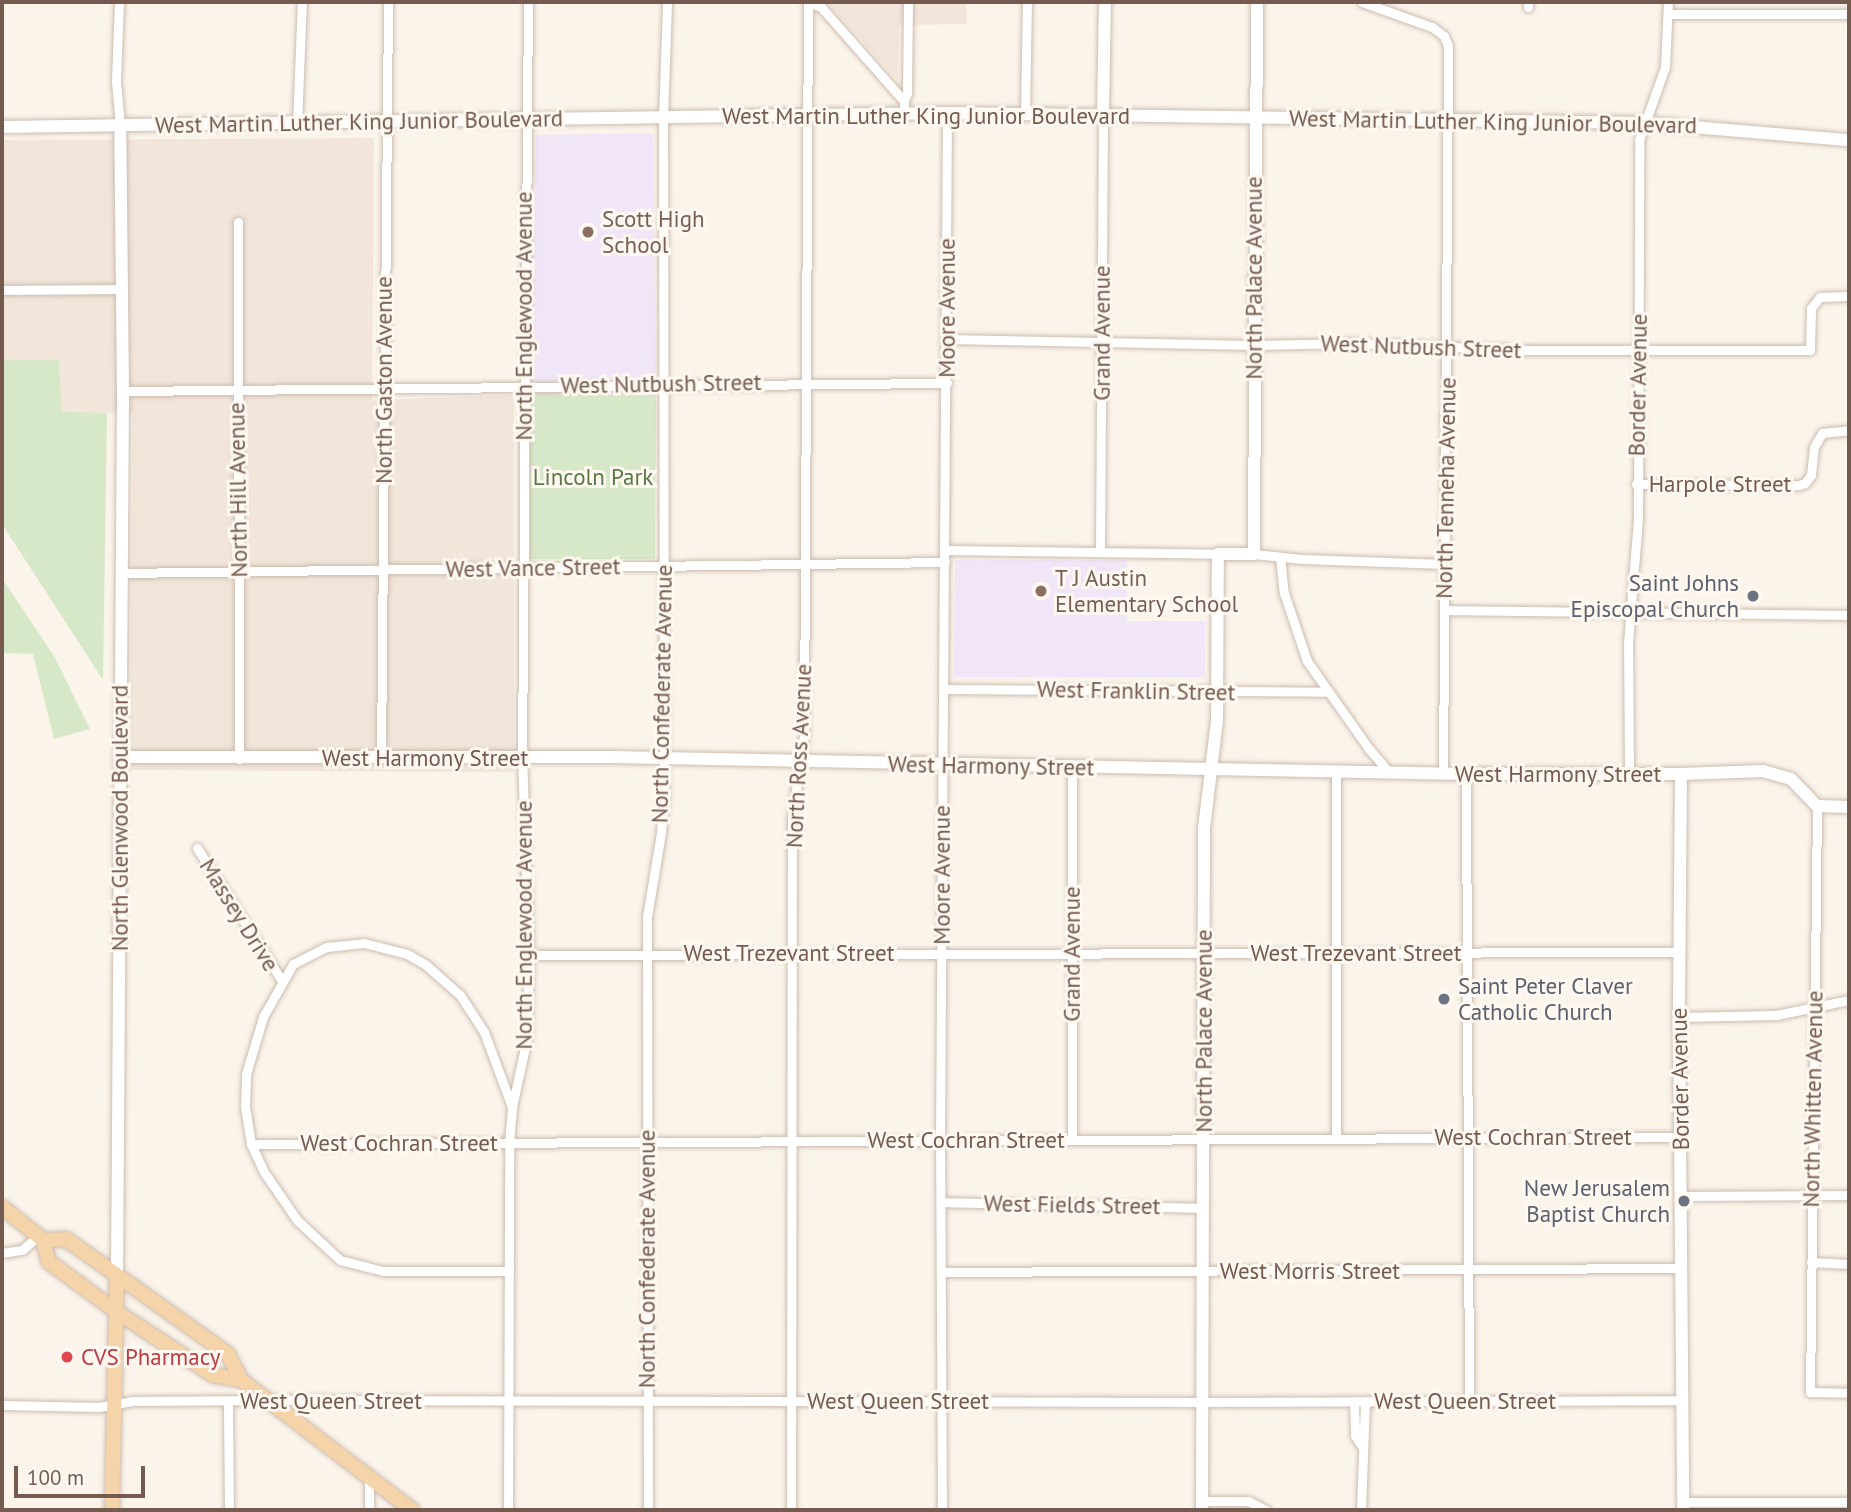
<!DOCTYPE html>
<style>
body{margin:0}
#map{position:relative;width:1851px;height:1512px;overflow:hidden;background:#fbf4ea;font-family:"PT Sans",sans-serif}
div>[style]{position:absolute}
.residential>*{inset:0;background:#f2e5d9}
.education>*{inset:0;background:#f1e6f8}
.green>*{inset:0;background:#d7e8c9}
.roads{filter:drop-shadow(0 0 2px #cdbcb0) drop-shadow(0 0 2px #cdbcb0)}
.street>*{height:9px;margin:-4.5px;padding:0 4.5px;transform-origin:4.5px;border-radius:4.5px;background:#fff}
.secondary>*{height:12px;margin:-6px;padding:0 6px;transform-origin:6px;border-radius:6px;background:#fff}
.primary>*{height:14px;margin:-7px;padding:0 7px;transform-origin:7px;border-radius:7px;background:#f4d4a8}
.dots>*{width:19px;height:19px;translate:-50% -50%;box-sizing:border-box;border:4px solid #fef8f0;border-radius:50%}
span{translate:-50% -50%;white-space:nowrap;text-align:center;line-height:1.15;-webkit-text-stroke:6px #fef8f0;paint-order:stroke}
.street-label{font-size:23px;color:#745a4f}
.education-label{font-size:23px;color:#785e54}
.left{translate:0 -50%;text-align:left}
.park-label{font-size:23px;color:#587947}
.worship-label{font-size:23px;color:#5b616d}
.right{translate:-100% -50%;text-align:right}
.health-label{font-size:23px;color:#be3a42}
.frame{position:absolute;inset:0;border:4px solid #745a4f;pointer-events:none}
.scale{position:absolute;left:14px;top:1466px;width:131px;height:32px;box-sizing:border-box;border:4px solid #745a4f;border-top:0;padding-left:9px;font-size:21px;line-height:24px;white-space:nowrap;color:#745a4f;-webkit-text-stroke:5px #fef8f0;paint-order:stroke}
</style>
<div id="map">
<div class="residential">
<i style="clip-path:polygon(827px 2px,966px 2px,967px 24px,899px 25px,898px 81px)"></i>
<i style="clip-path:polygon(374px 138px,372px 400px,514px 395px,514px 772px,130px 770px,133px 413px,62px 413px,59px 360px,2px 360px,2px 140px)"></i>
</div>
<div class="education">
<i style="clip-path:polygon(653px 133px,656px 395px,530px 394px,536px 135px)"></i>
<i style="clip-path:polygon(955px 560px,1127px 560px,1127px 621px,1205px 621px,1205px 677px,954px 677px)"></i>
</div>
<div class="green">
<i style="clip-path:polygon(2px 360px,59px 360px,62px 412px,107px 413px,103px 680px,2px 524px)"></i>
<i style="clip-path:polygon(530px 394px,656px 395px,655px 559px,530px 559px)"></i>
<i style="clip-path:polygon(2px 578px,54px 656px,90px 729px,54px 739px,33px 654px,2px 653px)"></i>
</div>
<div class="roads">
<div class="street">
<i style="left:119px;top:2px;width:79px;rotate:92.2deg"></i>
<i style="left:116px;top:81px;width:45px;rotate:84.9deg"></i>
<i style="left:808px;top:2px;width:14px;rotate:21deg"></i>
<i style="left:821px;top:7px;width:125px;rotate:48.6deg"></i>
<i style="left:904px;top:101px;width:12px;rotate:90deg"></i>
<i style="left:1362px;top:2px;width:74px;rotate:19.7deg"></i>
<i style="left:1432px;top:27px;width:15px;rotate:37deg"></i>
<i style="left:1444px;top:36px;width:11px;rotate:68deg"></i>
<i style="left:1448px;top:46px;width:727px;rotate:90.39deg"></i>
<i style="left:1528px;top:2px;width:5px;rotate:90deg"></i>
<i style="left:1668px;top:14px;width:181px"></i>
<i style="left:904px;top:101px;width:9px;rotate:-69deg"></i>
<i style="left:907px;top:93px;width:91px;rotate:-89.4deg"></i>
<i style="left:1025px;top:113px;width:111px;rotate:-89deg"></i>
<i style="left:297px;top:124px;width:122px;rotate:-87.7deg"></i>
<i style="left:238px;top:222px;width:537px;rotate:89.89deg"></i>
<i style="left:2px;top:290px;width:119px;rotate:-0.5deg"></i>
<i style="left:946px;top:339px;width:308px;rotate:1.1deg"></i>
<i style="left:1254px;top:345px;width:98px;rotate:-1.2deg"></i>
<i style="left:1352px;top:343px;width:171px;rotate:2.3deg"></i>
<i style="left:1523px;top:350px;width:287px"></i>
<i style="left:1810px;top:350px;width:42px;rotate:-88.6deg"></i>
<i style="left:1811px;top:308px;width:14px;rotate:-51deg"></i>
<i style="left:1820px;top:297px;width:29px;rotate:-2deg"></i>
<i style="left:123px;top:391px;width:824px;rotate:-0.56deg"></i>
<i style="left:1636px;top:484px;width:163px;rotate:0.4deg"></i>
<i style="left:1799px;top:485px;width:6px;rotate:-18deg"></i>
<i style="left:1805px;top:483px;width:10px;rotate:-53deg"></i>
<i style="left:1811px;top:475px;width:28px;rotate:-84deg"></i>
<i style="left:1814px;top:447px;width:16px;rotate:-60deg"></i>
<i style="left:1822px;top:433px;width:27px;rotate:-6deg"></i>
<i style="left:945px;top:550px;width:273px;rotate:0.8deg"></i>
<i style="left:1100px;top:551px;width:437px;rotate:-89.6deg"></i>
<i style="left:1254px;top:554px;width:48px;rotate:5.9deg"></i>
<i style="left:1302px;top:559px;width:143px;rotate:2deg"></i>
<i style="left:1280px;top:557px;width:36px;rotate:84deg"></i>
<i style="left:1284px;top:593px;width:72px;rotate:71.3deg"></i>
<i style="left:1307px;top:661px;width:108px;rotate:54.8deg"></i>
<i style="left:1369px;top:749px;width:32px;rotate:49deg"></i>
<i style="left:120px;top:573px;width:825px;rotate:-0.76deg"></i>
<i style="left:1444px;top:610px;width:405px;rotate:0.7deg"></i>
<i style="left:944px;top:689px;width:384px;rotate:0.4deg"></i>
<i style="left:381px;top:758px;width:756px;rotate:-89.47deg"></i>
<i style="left:1629px;top:773px;width:130px;rotate:-90.4deg"></i>
<i style="left:1628px;top:643px;width:124px;rotate:-85.4deg"></i>
<i style="left:1638px;top:519px;width:379px;rotate:-89.8deg"></i>
<i style="left:1639px;top:140px;width:77px;rotate:-70.4deg"></i>
<i style="left:1665px;top:67px;width:65px;rotate:-87.4deg"></i>
<i style="left:1466px;top:774px;width:627px;rotate:89.73deg"></i>
<i style="left:1817px;top:806px;width:586px;rotate:90.68deg"></i>
<i style="left:1810px;top:1392px;width:39px;rotate:1deg"></i>
<i style="left:197px;top:848px;width:158px;rotate:57.4deg"></i>
<i style="left:529px;top:955px;width:1150px;rotate:-0.15deg"></i>
<i style="left:1679px;top:1017px;width:97px;rotate:-1.2deg"></i>
<i style="left:1776px;top:1015px;width:75px;rotate:-11.6deg"></i>
<i style="left:1336px;top:1137px;width:364px;rotate:-90deg"></i>
<i style="left:1072px;top:1140px;width:372px;rotate:-90deg"></i>
<i style="left:251px;top:1144px;width:1429px;rotate:-0.28deg"></i>
<i style="left:1681px;top:1196px;width:168px;rotate:-0.3deg"></i>
<i style="left:941px;top:1202px;width:262px;rotate:1.3deg"></i>
<i style="left:2px;top:1253px;width:20px;rotate:-9deg"></i>
<i style="left:22px;top:1250px;width:21px;rotate:-41deg"></i>
<i style="left:1811px;top:1262px;width:38px;rotate:3deg"></i>
<i style="left:509px;top:1271px;width:126px;rotate:180deg"></i>
<i style="left:383px;top:1271px;width:44px;rotate:-165.7deg"></i>
<i style="left:340px;top:1260px;width:59px;rotate:-137.1deg"></i>
<i style="left:297px;top:1220px;width:58px;rotate:-124.5deg"></i>
<i style="left:264px;top:1172px;width:31px;rotate:-115deg"></i>
<i style="left:251px;top:1144px;width:37px;rotate:-99deg"></i>
<i style="left:245px;top:1107px;width:33px;rotate:-88deg"></i>
<i style="left:246px;top:1074px;width:59px;rotate:-73.4deg"></i>
<i style="left:263px;top:1017px;width:61px;rotate:-60.5deg"></i>
<i style="left:293px;top:964px;width:38px;rotate:-27deg"></i>
<i style="left:327px;top:947px;width:37px;rotate:-6deg"></i>
<i style="left:364px;top:943px;width:44px;rotate:14.3deg"></i>
<i style="left:407px;top:954px;width:22px;rotate:30deg"></i>
<i style="left:426px;top:965px;width:45px;rotate:41.4deg"></i>
<i style="left:460px;top:995px;width:44px;rotate:57deg"></i>
<i style="left:484px;top:1032px;width:80px;rotate:69.5deg"></i>
<i style="left:941px;top:1272px;width:739px;rotate:-0.31deg"></i>
<i style="left:228px;top:1401px;width:109px;rotate:89.5deg"></i>
<i style="left:1354px;top:1401px;width:35px;rotate:88deg"></i>
<i style="left:1355px;top:1436px;width:12px;rotate:55deg"></i>
<i style="left:2px;top:1405px;width:97px;rotate:1.2deg"></i>
<i style="left:99px;top:1407px;width:35px;rotate:-10deg"></i>
<i style="left:133px;top:1401px;width:137px;rotate:-0.4deg"></i>
<i style="left:270px;top:1400px;width:930px;rotate:0.12deg"></i>
<i style="left:1200px;top:1402px;width:483px;rotate:-0.2deg"></i>
<i style="left:1203px;top:1501px;width:45px"></i>
<i style="left:1248px;top:1501px;width:20px;rotate:27deg"></i>
<i style="left:1683px;top:1502px;width:166px"></i>
<i style="left:369px;top:1510px;width:33px;rotate:-90deg"></i>
<i style="left:508px;top:1510px;width:367px;rotate:-89.8deg"></i>
<i style="left:509px;top:1143px;width:36px;rotate:-85deg"></i>
<i style="left:512px;top:1107px;width:71px;rotate:-77.7deg"></i>
<i style="left:527px;top:1038px;width:83px;rotate:-88.6deg"></i>
<i style="left:529px;top:955px;width:196px;rotate:-92deg"></i>
<i style="left:522px;top:759px;width:757px;rotate:-89.55deg"></i>
<i style="left:648px;top:1510px;width:593px;rotate:-90.1deg"></i>
<i style="left:647px;top:917px;width:86px;rotate:-80.6deg"></i>
<i style="left:661px;top:832px;width:37px;rotate:-85deg"></i>
<i style="left:664px;top:795px;width:677px;rotate:-90.08deg"></i>
<i style="left:663px;top:118px;width:116px;rotate:-88deg"></i>
<i style="left:791px;top:1510px;width:692px;rotate:-89.92deg"></i>
<i style="left:792px;top:818px;width:84px;rotate:-81.8deg"></i>
<i style="left:804px;top:735px;width:733px;rotate:-89.69deg"></i>
<i style="left:942px;top:1510px;width:370px;rotate:-90.3deg"></i>
<i style="left:940px;top:1140px;width:1027px;rotate:-89.61deg"></i>
<i style="left:1361px;top:1510px;width:109px;rotate:-87.9deg"></i>
</div>
<div class="secondary">
<i style="left:1103px;top:114px;width:112px;rotate:-89deg"></i>
<i style="left:2px;top:127px;width:945px;rotate:-0.85deg"></i>
<i style="left:947px;top:113px;width:698px;rotate:0.82deg"></i>
<i style="left:1645px;top:123px;width:205px;rotate:4.8deg"></i>
<i style="left:120px;top:757px;width:496px"></i>
<i style="left:616px;top:757px;width:850px;rotate:1.15deg"></i>
<i style="left:1466px;top:774px;width:215px"></i>
<i style="left:1681px;top:774px;width:82px;rotate:-2.1deg"></i>
<i style="left:1763px;top:771px;width:29px;rotate:16deg"></i>
<i style="left:1791px;top:779px;width:37px;rotate:46deg"></i>
<i style="left:1817px;top:806px;width:32px;rotate:2deg"></i>
<i style="left:1681px;top:774px;width:243px;rotate:90.5deg"></i>
<i style="left:1679px;top:1017px;width:493px;rotate:89.5deg"></i>
<i style="left:117px;top:1278px;width:887px;rotate:-89.61deg"></i>
<i style="left:123px;top:391px;width:265px;rotate:-90.6deg"></i>
<i style="left:1202px;top:1510px;width:682px;rotate:-89.83deg"></i>
<i style="left:1204px;top:828px;width:108px;rotate:-83.1deg"></i>
<i style="left:1217px;top:721px;width:167px;rotate:-89.7deg"></i>
<i style="left:1218px;top:554px;width:36px"></i>
<i style="left:1254px;top:554px;width:552px;rotate:-89.69deg"></i>
</div>
<div class="primary">
<i style="left:2px;top:1207px;width:53px;rotate:38.8deg"></i>
<i style="left:43px;top:1240px;width:23px;rotate:75deg"></i>
<i style="left:49px;top:1262px;width:84px;rotate:36.3deg"></i>
<i style="left:117px;top:1312px;width:115px;rotate:33.3deg"></i>
<i style="left:213px;top:1375px;width:28px;rotate:10deg"></i>
<i style="left:241px;top:1380px;width:215px;rotate:37.2deg"></i>
<i style="left:43px;top:1240px;width:23px;rotate:-2deg"></i>
<i style="left:66px;top:1239px;width:199px;rotate:35.4deg"></i>
<i style="left:228px;top:1354px;width:29px;rotate:63deg"></i>
<i style="left:112px;top:1510px;width:232px;rotate:-88.8deg"></i>
</div>
</div>
<div class="dots">
<i style="left:588px;top:232px;background:#8d6e63"></i>
<i style="left:1041px;top:591px;background:#8d6e63"></i>
<i style="left:1753px;top:596px;background:#6b7280"></i>
<i style="left:1444px;top:999px;background:#6b7280"></i>
<i style="left:1684px;top:1201px;background:#6b7280"></i>
<i style="left:67px;top:1357px;background:#e0444e"></i>
</div>
<div class="street-label">
<span style="left:926px;top:116px">West Martin Luther King Junior Boulevard</span>
<span style="left:359px;top:122px;rotate:-1deg">West Martin Luther King Junior Boulevard</span>
<span style="left:1493px;top:122px;rotate:1deg">West Martin Luther King Junior Boulevard</span>
<span style="left:1254px;top:278px;rotate:-90deg">North Palace Avenue</span>
<span style="left:947px;top:308px;rotate:-90deg">Moore Avenue</span>
<span style="left:524px;top:316px;rotate:-90deg">North Englewood Avenue</span>
<span style="left:1102px;top:333px;rotate:-90deg">Grand Avenue</span>
<span style="left:1421px;top:347px;rotate:2deg">West Nutbush Street</span>
<span style="left:384px;top:380px;rotate:-90deg">North Gaston Avenue</span>
<span style="left:661px;top:384px;rotate:-1deg">West Nutbush Street</span>
<span style="left:1638px;top:385px;rotate:-89deg">Border Avenue</span>
<span style="left:1720px;top:484px">Harpole Street</span>
<span style="left:1446px;top:488px;rotate:-89deg">North Tenneha Avenue</span>
<span style="left:238px;top:490px;rotate:-91deg">North Hill Avenue</span>
<span style="left:533px;top:568px;rotate:-1deg">West Vance Street</span>
<span style="left:1136px;top:691px;rotate:1deg">West Franklin Street</span>
<span style="left:662px;top:694px;rotate:-89deg">North Confederate Avenue</span>
<span style="left:799px;top:756px;rotate:-87deg">North Ross Avenue</span>
<span style="left:425px;top:758px">West Harmony Street</span>
<span style="left:991px;top:766px;rotate:1deg">West Harmony Street</span>
<span style="left:1558px;top:774px">West Harmony Street</span>
<span style="left:120px;top:818px;rotate:-90deg">North Glenwood Boulevard</span>
<span style="left:942px;top:875px;rotate:-90deg">Moore Avenue</span>
<span style="left:239px;top:915px;rotate:58deg">Massey Drive</span>
<span style="left:524px;top:925px;rotate:-90deg">North Englewood Avenue</span>
<span style="left:789px;top:953px">West Trezevant Street</span>
<span style="left:1356px;top:953px">West Trezevant Street</span>
<span style="left:1072px;top:954px;rotate:-90deg">Grand Avenue</span>
<span style="left:1204px;top:1031px;rotate:-90deg">North Palace Avenue</span>
<span style="left:1680px;top:1079px;rotate:-91deg">Border Avenue</span>
<span style="left:1813px;top:1099px;rotate:-89deg">North Whitten Avenue</span>
<span style="left:1533px;top:1137px">West Cochran Street</span>
<span style="left:966px;top:1140px">West Cochran Street</span>
<span style="left:399px;top:1143px">West Cochran Street</span>
<span style="left:1072px;top:1205px;rotate:1deg">West Fields Street</span>
<span style="left:647px;top:1259px;rotate:-90deg">North Confederate Avenue</span>
<span style="left:1310px;top:1271px">West Morris Street</span>
<span style="left:331px;top:1401px">West Queen Street</span>
<span style="left:898px;top:1401px">West Queen Street</span>
<span style="left:1465px;top:1401px">West Queen Street</span>
</div>
<div class="education-label">
<span class="left" style="left:602px;top:232px">Scott High<br>School</span>
<span class="left" style="left:1055px;top:591px">T J Austin<br>Elementary School</span>
</div>
<div class="park-label">
<span style="left:593px;top:477px">Lincoln Park</span>
</div>
<div class="worship-label">
<span class="right" style="left:1739px;top:596px">Saint Johns<br>Episcopal Church</span>
<span class="left" style="left:1458px;top:999px">Saint Peter Claver<br>Catholic Church</span>
<span class="right" style="left:1670px;top:1201px">New Jerusalem<br>Baptist Church</span>
</div>
<div class="health-label">
<span class="left" style="left:81px;top:1357px">CVS Pharmacy</span>
</div>
<div class="frame"></div>
<div class="scale">100 m</div>
</div>
